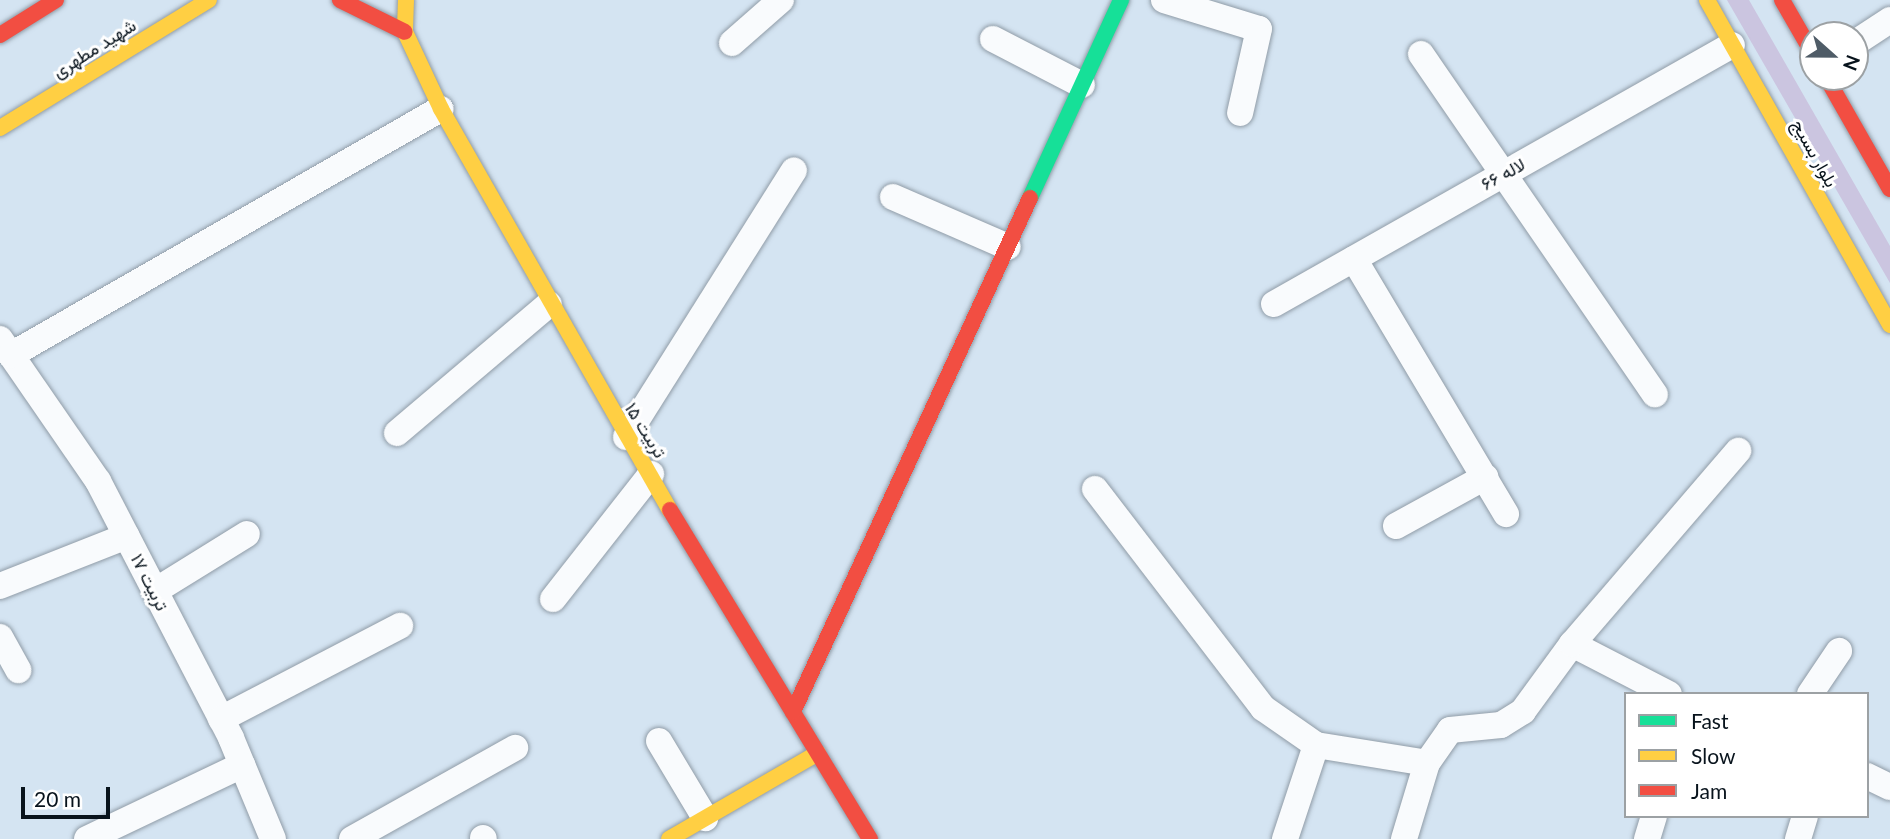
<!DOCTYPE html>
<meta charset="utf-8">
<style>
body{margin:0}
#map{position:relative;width:1890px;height:839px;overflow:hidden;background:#d4e4f2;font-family:Lato,Vazirmatn,sans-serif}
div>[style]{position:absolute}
.green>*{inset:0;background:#cbc5e0}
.roads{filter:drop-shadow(0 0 2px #909ca7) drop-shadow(0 0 2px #909ca7)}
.street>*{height:26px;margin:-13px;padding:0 13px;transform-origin:13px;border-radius:13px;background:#f9fbfd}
.fast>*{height:16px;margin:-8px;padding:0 8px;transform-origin:8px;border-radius:8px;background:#16e098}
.slow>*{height:16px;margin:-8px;padding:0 8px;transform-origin:8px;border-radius:8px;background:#ffcf43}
.jam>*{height:16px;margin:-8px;padding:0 8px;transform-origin:8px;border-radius:8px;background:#f24e42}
span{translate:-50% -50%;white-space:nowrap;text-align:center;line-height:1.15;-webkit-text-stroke:6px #fff;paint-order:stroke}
.street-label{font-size:18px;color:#08131c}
.legend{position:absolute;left:1624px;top:692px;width:245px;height:126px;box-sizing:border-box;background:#fff;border:2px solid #9ca1a4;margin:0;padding:9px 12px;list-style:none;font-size:21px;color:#08131c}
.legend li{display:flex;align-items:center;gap:14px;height:35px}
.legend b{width:35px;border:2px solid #9ca1a4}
.north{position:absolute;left:1799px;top:21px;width:70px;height:70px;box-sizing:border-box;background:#fff;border:2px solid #9ca1a4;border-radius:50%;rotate:111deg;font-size:19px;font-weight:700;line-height:28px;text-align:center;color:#08131c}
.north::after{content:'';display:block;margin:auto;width:24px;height:32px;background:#4f5c67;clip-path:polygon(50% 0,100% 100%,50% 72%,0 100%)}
.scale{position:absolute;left:21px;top:787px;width:89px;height:32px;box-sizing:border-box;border:4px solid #08131c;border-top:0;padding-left:9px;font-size:21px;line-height:24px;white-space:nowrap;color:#08131c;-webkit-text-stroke:5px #fff;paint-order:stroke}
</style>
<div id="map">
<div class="green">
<i style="clip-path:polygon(1727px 0,1749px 0,1890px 246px,1890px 283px)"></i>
</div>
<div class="roads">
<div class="street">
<i style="left:1164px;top:0;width:99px;rotate:17deg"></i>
<i style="left:1259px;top:29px;width:86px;rotate:102.7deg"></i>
<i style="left:993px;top:39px;width:100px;rotate:27.3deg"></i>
<i style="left:732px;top:43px;width:65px;rotate:-41.3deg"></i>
<i style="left:1855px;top:43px;width:42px;rotate:-33.3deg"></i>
<i style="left:1421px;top:54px;width:413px;rotate:55.5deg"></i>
<i style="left:893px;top:197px;width:125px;rotate:23.5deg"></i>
<i style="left:1354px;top:259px;width:297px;rotate:59.2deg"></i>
<i style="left:1274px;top:304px;width:526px;rotate:-29.49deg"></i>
<i style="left:0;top:339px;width:173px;rotate:55.4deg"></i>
<i style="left:98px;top:481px;width:289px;rotate:62.6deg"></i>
<i style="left:231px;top:738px;width:109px;rotate:67.4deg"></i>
<i style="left:11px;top:355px;width:495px;rotate:-29.8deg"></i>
<i style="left:397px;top:433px;width:199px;rotate:-40.3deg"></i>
<i style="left:626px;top:437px;width:315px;rotate:-57.8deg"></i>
<i style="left:1095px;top:489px;width:276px;rotate:52.5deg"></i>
<i style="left:1263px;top:708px;width:65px;rotate:34.9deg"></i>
<i style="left:1396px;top:526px;width:102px;rotate:-28.8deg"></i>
<i style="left:0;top:586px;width:136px;rotate:-21.5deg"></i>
<i style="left:155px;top:591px;width:108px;rotate:-31.8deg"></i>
<i style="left:553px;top:599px;width:159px;rotate:-51.9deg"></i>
<i style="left:0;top:637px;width:38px;rotate:61deg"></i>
<i style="left:1572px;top:644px;width:109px;rotate:27.3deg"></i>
<i style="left:1810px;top:694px;width:52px;rotate:-56deg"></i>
<i style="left:221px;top:719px;width:202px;rotate:-27.5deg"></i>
<i style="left:659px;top:741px;width:90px;rotate:59.1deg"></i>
<i style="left:1867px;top:776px;width:25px;rotate:26deg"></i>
<i style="left:483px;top:838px;width:1px;rotate:45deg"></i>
<i style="left:87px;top:839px;width:172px;rotate:-25.5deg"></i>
<i style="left:352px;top:839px;width:187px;rotate:-29.2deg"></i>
<i style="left:1285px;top:839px;width:99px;rotate:-71.7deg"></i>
<i style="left:1316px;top:745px;width:112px;rotate:9.2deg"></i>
<i style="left:1404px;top:839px;width:79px;rotate:-73.2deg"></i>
<i style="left:1427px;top:763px;width:40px;rotate:-55.1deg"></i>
<i style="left:1450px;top:730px;width:51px;rotate:-5.6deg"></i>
<i style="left:1501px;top:725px;width:26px;rotate:-32deg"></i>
<i style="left:1523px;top:711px;width:83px;rotate:-53.8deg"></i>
<i style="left:1572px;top:644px;width:255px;rotate:-49.3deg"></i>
<i style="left:1647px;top:839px;width:24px;rotate:-73deg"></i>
<i style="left:1798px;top:839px;width:24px;rotate:-73deg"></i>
</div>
<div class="fast">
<i style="left:1030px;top:198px;width:218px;rotate:-65.3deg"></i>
</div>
<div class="slow">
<i style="left:406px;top:0;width:32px;rotate:92deg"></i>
<i style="left:405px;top:32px;width:85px;rotate:64.9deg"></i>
<i style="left:441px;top:109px;width:462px;rotate:60.3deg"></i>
<i style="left:1707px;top:0;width:373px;rotate:60.6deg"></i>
<i style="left:0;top:128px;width:245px;rotate:-31.5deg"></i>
<i style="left:669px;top:839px;width:172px;rotate:-30deg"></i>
</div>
<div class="jam">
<i style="left:340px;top:0;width:72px;rotate:26.2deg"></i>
<i style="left:1782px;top:0;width:62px;rotate:60.1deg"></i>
<i style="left:0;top:35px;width:66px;rotate:-32deg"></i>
<i style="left:1826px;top:77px;width:129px;rotate:60.3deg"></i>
<i style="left:670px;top:510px;width:385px;rotate:58.7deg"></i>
<i style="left:793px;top:712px;width:566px;rotate:-65.25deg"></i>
</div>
</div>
<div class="street-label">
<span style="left:94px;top:48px;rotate:-32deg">شهید مطهری</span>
<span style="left:1815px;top:153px;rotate:61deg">بلوار بسیج</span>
<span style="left:1503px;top:174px;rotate:-29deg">لاله ۶۶</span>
<span style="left:646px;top:430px;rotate:58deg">تربیت ۱۵</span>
<span style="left:150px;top:582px;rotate:63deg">تربیت ۱۷</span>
</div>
<ul class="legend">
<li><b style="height:9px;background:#16e098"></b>Fast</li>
<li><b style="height:9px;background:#ffcf43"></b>Slow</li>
<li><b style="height:9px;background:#f24e42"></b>Jam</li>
</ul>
<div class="north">N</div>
<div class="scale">20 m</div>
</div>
